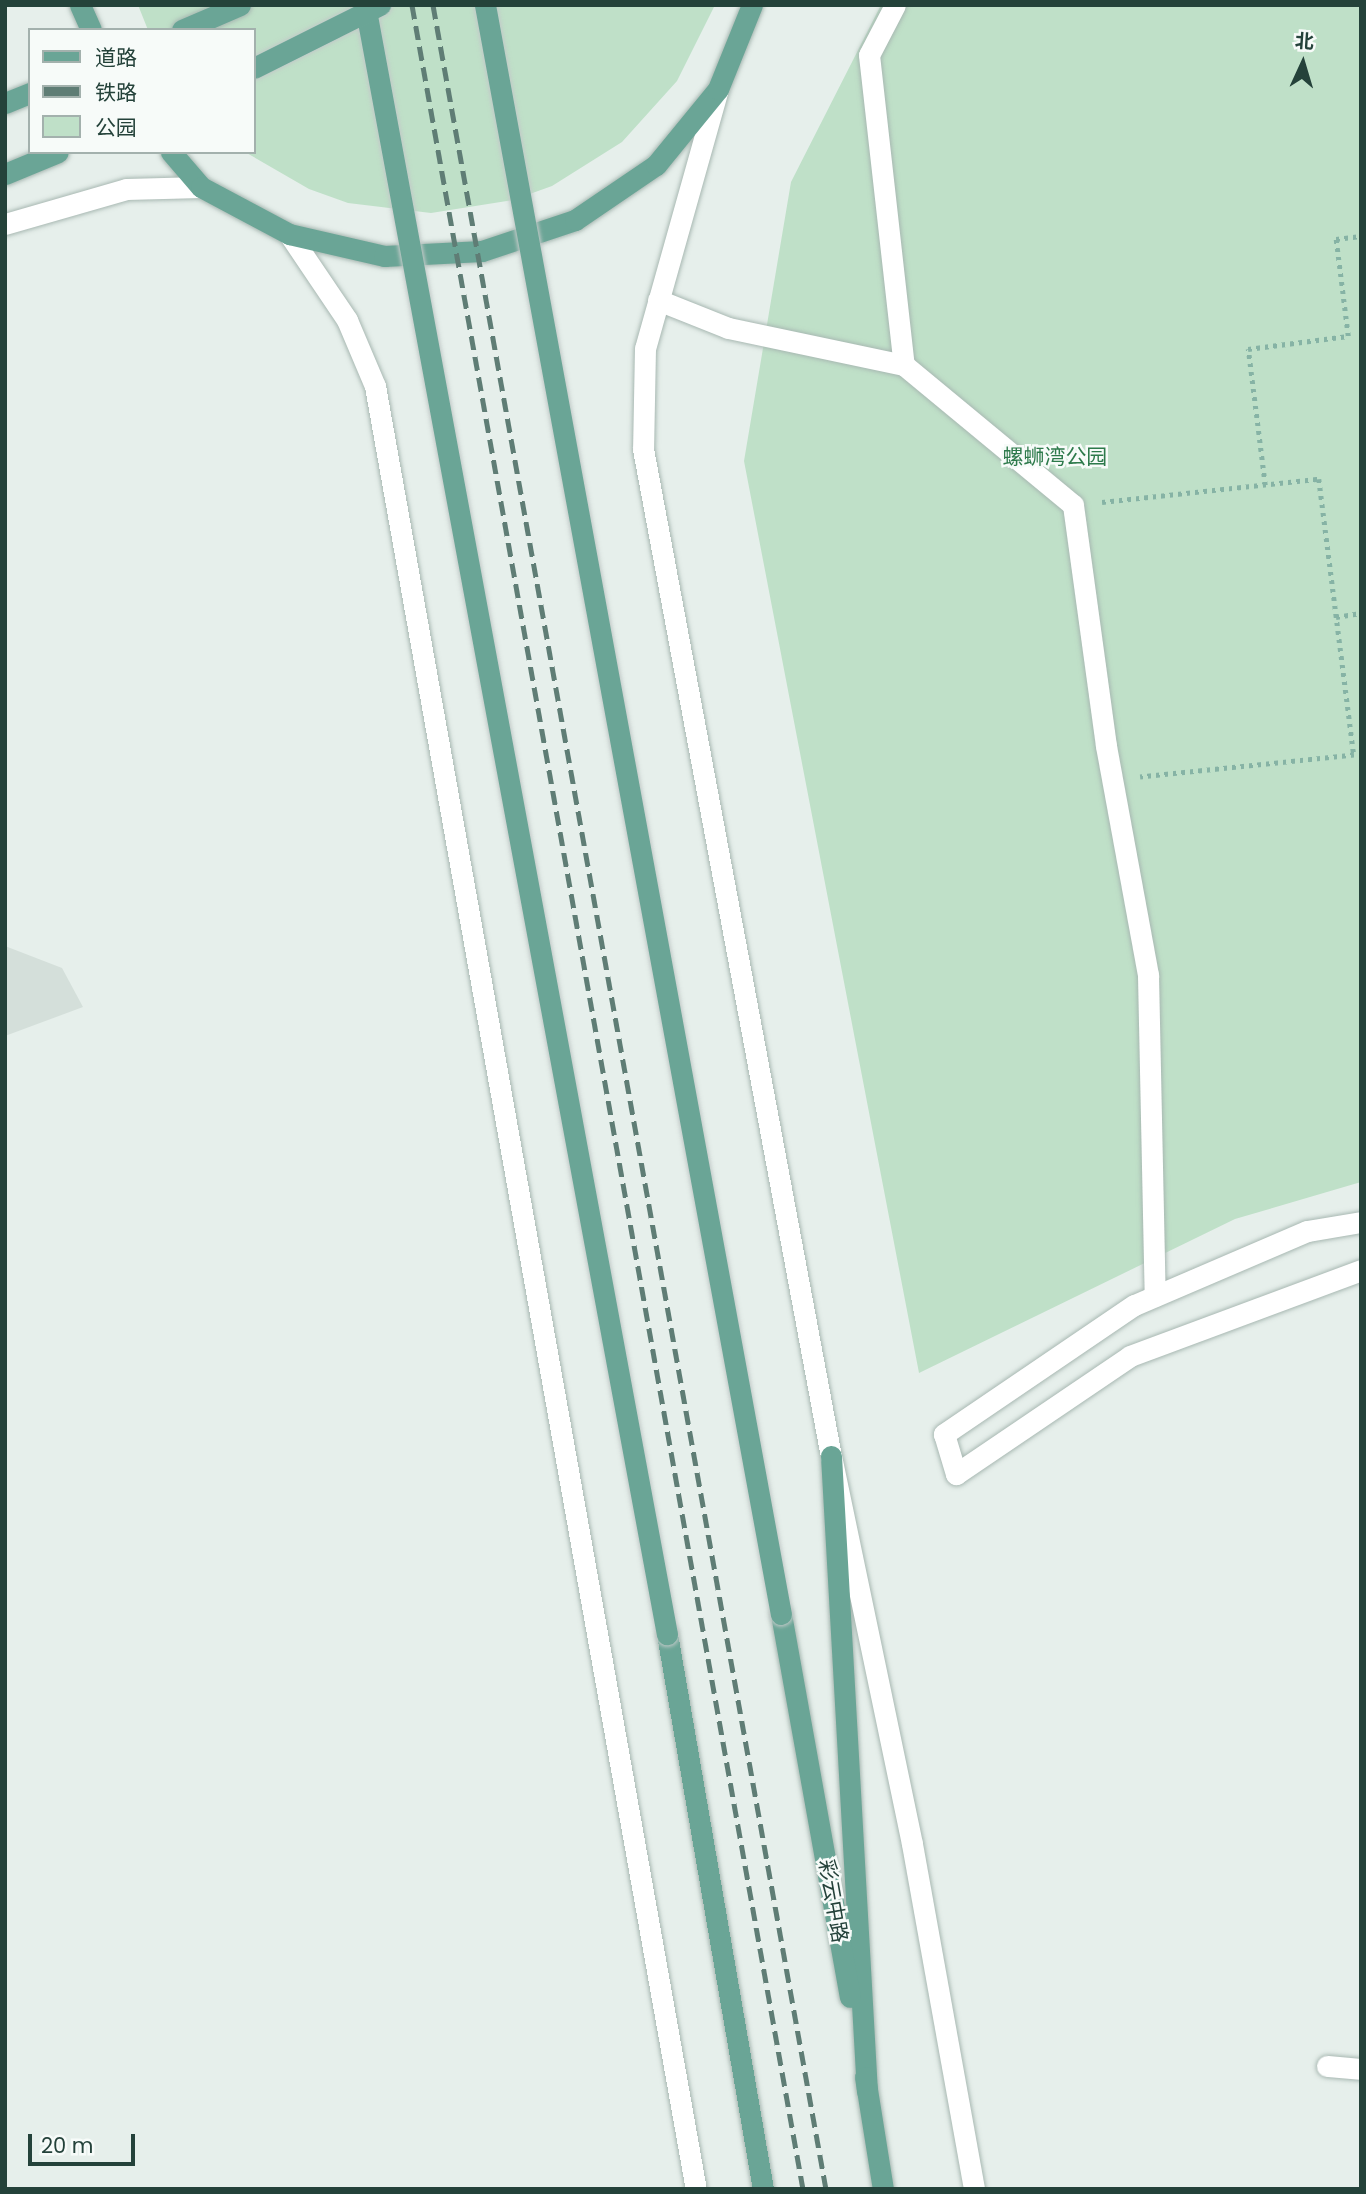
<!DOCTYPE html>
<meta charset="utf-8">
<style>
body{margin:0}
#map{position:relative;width:1366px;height:2194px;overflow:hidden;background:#e6efeb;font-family:Poppins,"Noto Sans SC",sans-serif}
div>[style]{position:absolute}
.built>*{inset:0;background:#d4dfda}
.green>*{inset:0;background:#bfe0c8}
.path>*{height:4.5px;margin-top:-2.25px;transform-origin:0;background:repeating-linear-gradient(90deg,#86b3a5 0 3.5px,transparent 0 8.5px)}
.roads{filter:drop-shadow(0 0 2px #a8b8b2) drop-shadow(0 0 2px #a8b8b2)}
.minor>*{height:21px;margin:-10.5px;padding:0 10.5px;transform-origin:10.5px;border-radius:10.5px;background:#fff}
.major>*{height:21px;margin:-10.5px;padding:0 10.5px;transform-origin:10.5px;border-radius:10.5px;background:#6aa596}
.rail>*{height:5px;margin-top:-2.5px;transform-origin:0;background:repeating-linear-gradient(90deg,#5f7d75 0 14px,transparent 0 21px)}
.bridges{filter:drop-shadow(0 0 2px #c2cac8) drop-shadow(0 0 2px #c2cac8)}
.major-bridge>*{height:21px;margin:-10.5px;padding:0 10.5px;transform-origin:10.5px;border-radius:10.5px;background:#6aa596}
span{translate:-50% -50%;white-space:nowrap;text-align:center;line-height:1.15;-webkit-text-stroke:5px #f7fbf9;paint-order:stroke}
.park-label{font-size:21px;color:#2d7a4b}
.street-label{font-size:21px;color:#24423a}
.frame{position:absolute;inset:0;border:7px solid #24423a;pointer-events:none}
.legend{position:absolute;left:28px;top:28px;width:228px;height:126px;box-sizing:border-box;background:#f7fbf9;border:2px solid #a3b1ad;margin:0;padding:9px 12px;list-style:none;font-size:21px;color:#24423a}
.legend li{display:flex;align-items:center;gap:14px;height:35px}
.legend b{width:35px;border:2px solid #a3b1ad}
.north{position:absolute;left:1268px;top:28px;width:70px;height:70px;-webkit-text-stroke:5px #f7fbf9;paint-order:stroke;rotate:4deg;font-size:19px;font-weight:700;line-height:28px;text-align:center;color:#24423a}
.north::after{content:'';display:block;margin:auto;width:24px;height:32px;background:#24423a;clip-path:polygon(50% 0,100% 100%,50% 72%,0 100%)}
.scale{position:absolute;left:28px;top:2134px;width:107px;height:32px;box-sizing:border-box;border:4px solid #24423a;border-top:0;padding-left:9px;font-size:21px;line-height:24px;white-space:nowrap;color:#24423a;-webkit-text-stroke:5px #f7fbf9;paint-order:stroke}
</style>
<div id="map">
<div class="built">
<i style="clip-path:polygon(5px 946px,62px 968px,83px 1007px,5px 1036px)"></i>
</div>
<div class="green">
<i style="clip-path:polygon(138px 5px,715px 5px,677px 81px,622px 142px,552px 186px,513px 200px,431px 213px,348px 203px,309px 189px,245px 152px,254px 152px,254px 30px,148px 30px)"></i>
<i style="clip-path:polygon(881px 5px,1361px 5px,1361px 1182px,1235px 1219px,919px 1373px,744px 461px,791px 182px)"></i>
</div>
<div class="path">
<i style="left:1265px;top:485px;width:137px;rotate:-97.1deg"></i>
<i style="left:1248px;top:349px;width:101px;rotate:-7.4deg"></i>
<i style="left:1348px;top:336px;width:98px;rotate:-97.1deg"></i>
<i style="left:1336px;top:239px;width:25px;rotate:-7deg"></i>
<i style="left:1102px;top:502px;width:218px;rotate:-6.1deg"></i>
<i style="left:1319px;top:479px;width:278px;rotate:82.8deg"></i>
<i style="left:1354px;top:755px;width:215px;rotate:174.1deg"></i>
<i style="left:1336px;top:617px;width:25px;rotate:-9deg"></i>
</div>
<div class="roads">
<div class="minor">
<i style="left:895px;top:5px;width:56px;rotate:117.5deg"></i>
<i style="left:869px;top:55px;width:312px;rotate:83.6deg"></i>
<i style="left:718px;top:89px;width:269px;rotate:105.7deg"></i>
<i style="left:645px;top:348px;width:101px;rotate:91.1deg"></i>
<i style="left:643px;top:449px;width:1024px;rotate:79.43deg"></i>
<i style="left:831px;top:1456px;width:396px;rotate:78.2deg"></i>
<i style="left:912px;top:1844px;width:351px;rotate:79.8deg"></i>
<i style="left:5px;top:224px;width:126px;rotate:-16.1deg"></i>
<i style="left:126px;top:189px;width:75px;rotate:-1.5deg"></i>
<i style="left:289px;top:234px;width:104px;rotate:56deg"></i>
<i style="left:347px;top:320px;width:72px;rotate:67deg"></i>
<i style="left:375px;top:386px;width:1831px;rotate:79.91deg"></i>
<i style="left:658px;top:300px;width:75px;rotate:21.8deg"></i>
<i style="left:728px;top:328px;width:180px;rotate:11.9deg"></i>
<i style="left:904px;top:365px;width:219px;rotate:39.6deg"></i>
<i style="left:1073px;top:505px;width:243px;rotate:82.2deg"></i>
<i style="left:1106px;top:746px;width:233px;rotate:79.6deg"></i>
<i style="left:1148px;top:975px;width:321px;rotate:88.8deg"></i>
<i style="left:1361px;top:1222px;width:55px;rotate:170.5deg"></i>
<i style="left:1307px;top:1231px;width:188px;rotate:156.8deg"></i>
<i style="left:1134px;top:1305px;width:230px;rotate:145.8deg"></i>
<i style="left:944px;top:1434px;width:42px;rotate:73.3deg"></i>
<i style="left:956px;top:1474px;width:210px;rotate:-34.1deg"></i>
<i style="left:1130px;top:1356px;width:246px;rotate:-20.4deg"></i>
<i style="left:1327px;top:2066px;width:34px;rotate:5deg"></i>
</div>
<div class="major">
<i style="left:80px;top:5px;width:27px;rotate:66deg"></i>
<i style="left:182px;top:30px;width:63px;rotate:-23.3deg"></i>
<i style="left:5px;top:103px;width:27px;rotate:-22deg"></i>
<i style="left:171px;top:152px;width:46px;rotate:49.4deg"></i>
<i style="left:201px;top:187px;width:100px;rotate:28.1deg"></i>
<i style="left:289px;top:234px;width:98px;rotate:13deg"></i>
<i style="left:384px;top:256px;width:98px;rotate:-2.9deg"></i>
<i style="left:482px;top:251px;width:98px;rotate:-18.4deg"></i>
<i style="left:575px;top:220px;width:98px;rotate:-34.2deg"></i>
<i style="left:656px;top:165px;width:98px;rotate:-50.8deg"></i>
<i style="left:718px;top:89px;width:91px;rotate:-68deg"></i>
<i style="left:5px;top:174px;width:57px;rotate:-22.5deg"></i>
<i style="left:831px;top:1456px;width:636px;rotate:86.76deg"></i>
<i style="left:781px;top:1614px;width:389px;rotate:79.8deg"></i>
<i style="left:667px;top:1634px;width:563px;rotate:80.19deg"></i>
<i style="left:865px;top:2077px;width:113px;rotate:80.9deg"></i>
</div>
</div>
<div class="rail">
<i style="left:412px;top:5px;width:2219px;rotate:79.85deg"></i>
<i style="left:433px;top:5px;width:2219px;rotate:79.8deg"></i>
</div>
<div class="bridges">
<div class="major-bridge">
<i style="left:365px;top:5px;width:1657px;rotate:79.5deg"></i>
<i style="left:485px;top:5px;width:1636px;rotate:79.58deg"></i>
<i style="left:254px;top:68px;width:141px;rotate:-26.6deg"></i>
</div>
</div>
<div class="park-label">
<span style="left:1055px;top:457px">螺蛳湾公园</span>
</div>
<div class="street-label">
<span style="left:833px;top:1901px;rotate:80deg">彩云中路</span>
</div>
<div class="frame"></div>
<ul class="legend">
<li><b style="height:9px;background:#6aa596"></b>道路</li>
<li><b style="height:9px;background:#5f7d75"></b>铁路</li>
<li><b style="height:19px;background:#bfe0c8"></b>公园</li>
</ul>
<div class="north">北</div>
<div class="scale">20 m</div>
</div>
